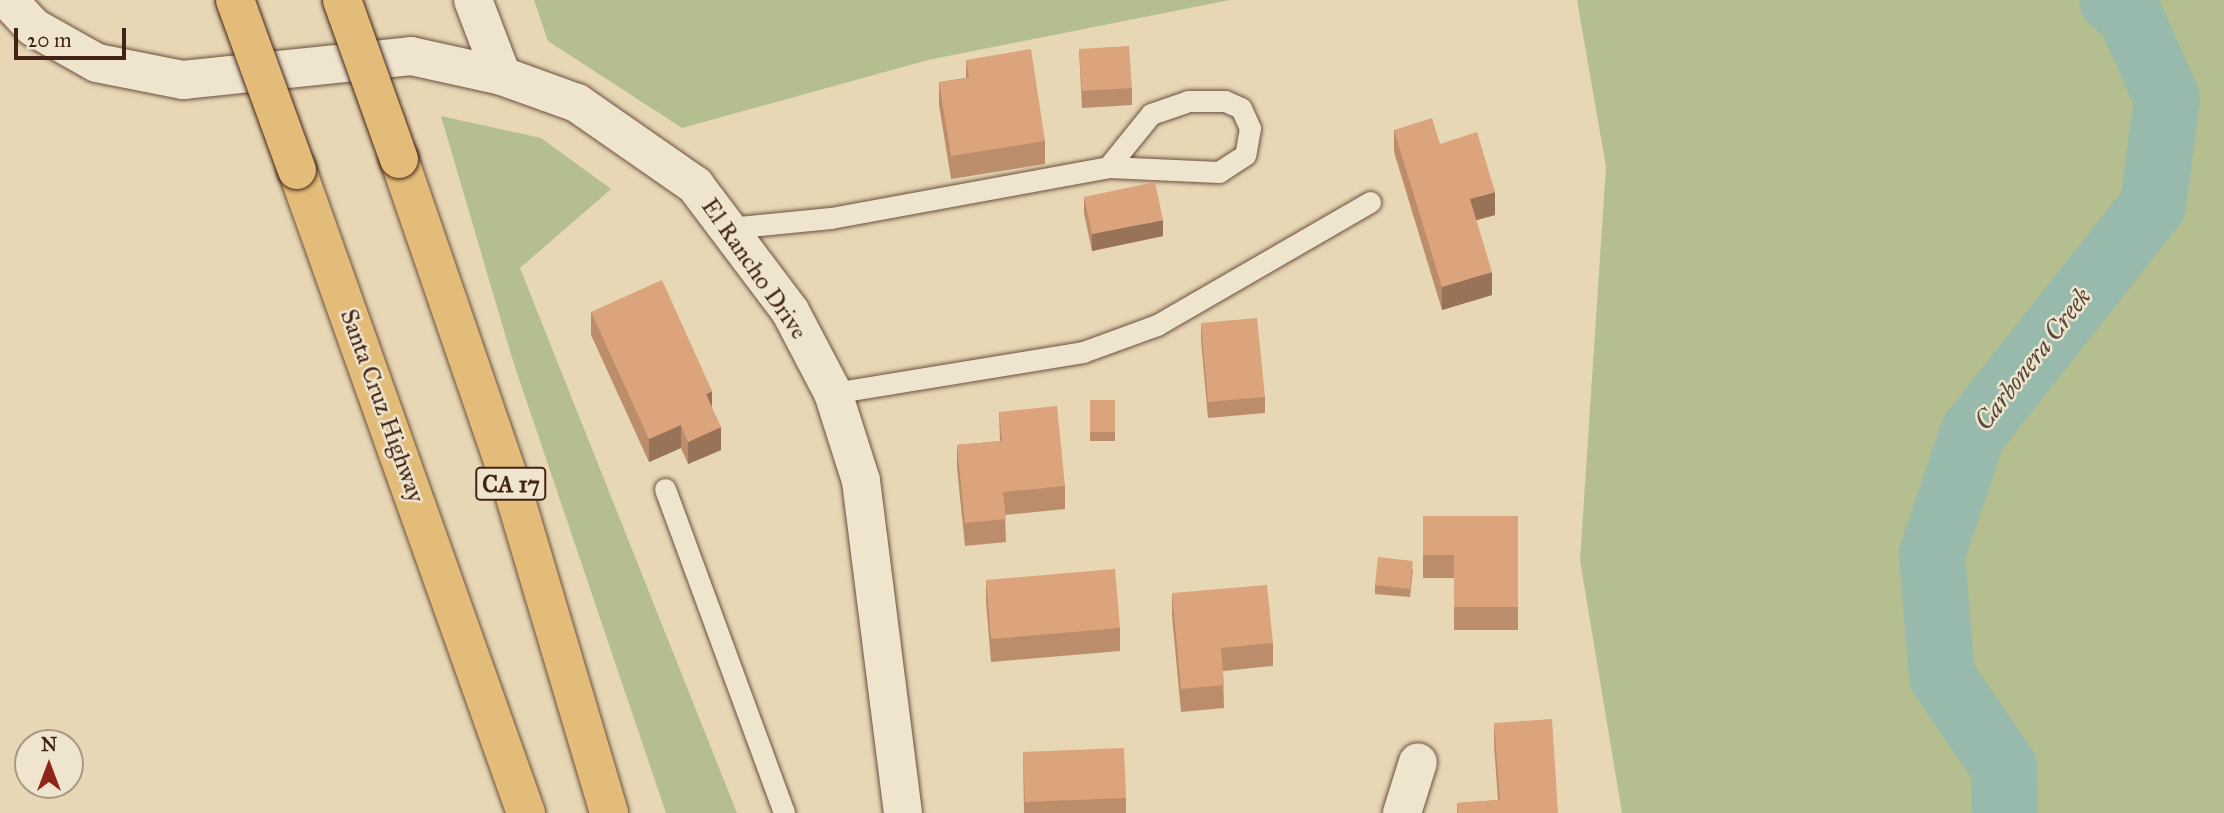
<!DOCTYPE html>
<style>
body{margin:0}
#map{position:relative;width:2224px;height:813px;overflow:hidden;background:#e7d7b5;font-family:"IM FELL Great Primer",serif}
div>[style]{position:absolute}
.green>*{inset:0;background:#b4be8e}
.river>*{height:66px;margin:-33px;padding:0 33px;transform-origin:33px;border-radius:33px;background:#97baac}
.roads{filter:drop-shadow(0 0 2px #6c503e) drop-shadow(0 0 2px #6c503e)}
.lane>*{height:21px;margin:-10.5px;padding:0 10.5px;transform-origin:10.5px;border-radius:10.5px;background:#efe5cf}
.street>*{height:38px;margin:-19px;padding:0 19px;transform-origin:19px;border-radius:19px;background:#efe5cf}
.secondary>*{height:38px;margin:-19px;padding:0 19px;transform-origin:19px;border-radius:19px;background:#efe5cf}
.highway>*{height:38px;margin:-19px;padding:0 19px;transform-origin:19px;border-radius:19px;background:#e4bc7a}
.bridges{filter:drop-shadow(0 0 2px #432316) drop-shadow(0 0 2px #432316)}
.highway-bridge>*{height:38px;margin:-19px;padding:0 19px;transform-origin:19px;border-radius:19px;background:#e4bc7a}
.wall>*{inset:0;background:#bc8d6b}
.shaded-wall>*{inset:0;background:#997357}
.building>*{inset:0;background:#dba47c}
span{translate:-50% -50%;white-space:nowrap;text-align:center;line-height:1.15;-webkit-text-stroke:5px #efe5cf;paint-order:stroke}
.shield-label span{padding:2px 5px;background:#efe5cf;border:2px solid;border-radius:5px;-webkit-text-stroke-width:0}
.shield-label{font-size:23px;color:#432316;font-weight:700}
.street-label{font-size:24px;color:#432316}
.water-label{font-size:26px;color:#58493c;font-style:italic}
.north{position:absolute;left:14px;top:729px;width:70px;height:70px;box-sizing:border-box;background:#efe5cf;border:2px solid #aa9785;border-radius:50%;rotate:0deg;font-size:19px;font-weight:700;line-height:28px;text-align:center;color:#432316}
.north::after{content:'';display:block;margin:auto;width:24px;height:32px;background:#8f2418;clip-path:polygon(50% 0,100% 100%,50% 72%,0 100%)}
.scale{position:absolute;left:14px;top:28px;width:112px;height:32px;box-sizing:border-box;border:4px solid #432316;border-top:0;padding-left:9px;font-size:21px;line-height:24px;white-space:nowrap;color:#432316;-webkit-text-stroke:5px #efe5cf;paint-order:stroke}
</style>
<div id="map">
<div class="green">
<i style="clip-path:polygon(534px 0,1230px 0,928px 60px,682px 128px,548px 41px)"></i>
<i style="clip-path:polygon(1577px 0,2224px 0,2224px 813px,1622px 813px,1580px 560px,1606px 167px)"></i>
<i style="clip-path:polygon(441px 116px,541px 138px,611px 189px,520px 268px,737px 813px,666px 813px,512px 358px)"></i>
</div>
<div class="river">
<i style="left:2005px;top:813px;width:46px;rotate:-91.2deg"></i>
<i style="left:2004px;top:767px;width:110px;rotate:-124.3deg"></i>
<i style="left:1942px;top:676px;width:122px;rotate:-94.7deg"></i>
<i style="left:1932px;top:554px;width:128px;rotate:-71.3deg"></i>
<i style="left:1973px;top:433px;width:290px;rotate:-51.7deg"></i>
<i style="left:2153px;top:205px;width:107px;rotate:-82.5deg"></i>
<i style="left:2167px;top:99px;width:94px;rotate:-113.8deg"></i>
<i style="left:2129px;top:13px;width:21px;rotate:-143deg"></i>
</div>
<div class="roads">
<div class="lane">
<i style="left:729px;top:228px;width:102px;rotate:-5.6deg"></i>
<i style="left:831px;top:218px;width:282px;rotate:-10.4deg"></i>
<i style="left:1108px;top:167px;width:68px;rotate:-50.9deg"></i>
<i style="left:1151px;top:114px;width:39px;rotate:-19deg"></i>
<i style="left:1188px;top:101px;width:37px"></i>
<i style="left:1225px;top:101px;width:17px;rotate:24deg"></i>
<i style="left:1241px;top:108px;width:22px;rotate:66deg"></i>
<i style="left:1250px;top:128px;width:27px;rotate:100deg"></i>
<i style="left:1245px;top:155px;width:31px;rotate:147deg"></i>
<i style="left:1219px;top:172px;width:111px;rotate:-177.4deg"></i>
<i style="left:833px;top:393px;width:253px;rotate:-9.3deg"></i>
<i style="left:1083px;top:352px;width:79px;rotate:-20deg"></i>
<i style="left:1157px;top:325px;width:246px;rotate:-30deg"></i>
<i style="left:665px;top:489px;width:345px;rotate:69.8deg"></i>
</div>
<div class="street">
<i style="left:1402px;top:813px;width:53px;rotate:-72.6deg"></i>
</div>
<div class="secondary">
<i style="left:8px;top:0;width:37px;rotate:47deg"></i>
<i style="left:33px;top:27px;width:73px;rotate:29.4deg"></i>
<i style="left:97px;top:63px;width:88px;rotate:11.2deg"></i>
<i style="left:183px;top:80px;width:229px;rotate:-6deg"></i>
<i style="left:411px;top:56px;width:93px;rotate:12.4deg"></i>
<i style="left:502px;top:76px;width:80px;rotate:19.8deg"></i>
<i style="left:577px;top:103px;width:144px;rotate:34.8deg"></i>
<i style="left:695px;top:185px;width:158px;rotate:53deg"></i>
<i style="left:790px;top:311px;width:93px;rotate:62.3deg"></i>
<i style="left:833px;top:393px;width:92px;rotate:72.3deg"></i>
<i style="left:861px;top:481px;width:335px;rotate:82.8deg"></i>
<i style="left:473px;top:0;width:81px;rotate:69.1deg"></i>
</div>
<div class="highway">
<i style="left:399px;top:159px;width:347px;rotate:71deg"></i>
<i style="left:512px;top:487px;width:340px;rotate:73.4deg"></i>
<i style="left:297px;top:170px;width:683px;rotate:70.4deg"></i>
</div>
</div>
<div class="bridges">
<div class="highway-bridge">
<i style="left:235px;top:0;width:181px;rotate:70deg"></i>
<i style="left:342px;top:0;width:169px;rotate:70.3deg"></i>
</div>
</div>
<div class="wall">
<i style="clip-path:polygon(1079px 49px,1132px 88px,1132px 105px,1082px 108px)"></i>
<i style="clip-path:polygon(966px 60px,1045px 141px,1045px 164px,951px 179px,939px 105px,939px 82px,966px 78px)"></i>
<i style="clip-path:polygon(1394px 130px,1440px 144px,1495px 215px,1476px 220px,1492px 295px,1442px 310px,1394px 152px)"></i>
<i style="clip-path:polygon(1084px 197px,1163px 236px,1092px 251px,1084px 213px)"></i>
<i style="clip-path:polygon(591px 312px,712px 407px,721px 450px,688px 464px,681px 448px,649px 462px,591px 335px)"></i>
<i style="clip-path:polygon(1201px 323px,1265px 397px,1265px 413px,1208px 418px,1201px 340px)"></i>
<i style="clip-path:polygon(1090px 400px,1115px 400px,1115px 441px,1090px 441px)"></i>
<i style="clip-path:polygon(999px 412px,1065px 486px,1065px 509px,1005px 515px,1006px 542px,965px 546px,957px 468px,957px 445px,1000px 441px)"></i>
<i style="clip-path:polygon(1423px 516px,1518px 516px,1518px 630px,1454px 630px,1454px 578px,1423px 578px)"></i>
<i style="clip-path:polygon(1413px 569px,1410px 597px,1375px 594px,1375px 585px)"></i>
<i style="clip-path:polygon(986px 580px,1120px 628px,1120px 651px,991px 662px,986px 602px)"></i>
<i style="clip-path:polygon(1172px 593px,1273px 643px,1273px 666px,1223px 671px,1224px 708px,1181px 712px,1172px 616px)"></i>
<i style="clip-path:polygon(1494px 723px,1558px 813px,1457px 813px,1457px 803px,1498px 800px,1494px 745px)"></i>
<i style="clip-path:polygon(1023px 752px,1126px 798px,1126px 813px,1024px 813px)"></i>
</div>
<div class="shaded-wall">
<i style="clip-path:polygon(1495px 192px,1495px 215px,1470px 222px,1470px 199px)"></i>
<i style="clip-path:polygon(1163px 220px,1163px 236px,1092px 251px,1092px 234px)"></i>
<i style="clip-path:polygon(1492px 272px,1492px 295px,1442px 310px,1442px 287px)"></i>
<i style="clip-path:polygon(712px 391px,712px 414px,706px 394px)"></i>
<i style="clip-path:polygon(681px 425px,681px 448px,649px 462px,649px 439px)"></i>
<i style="clip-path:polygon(721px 427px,721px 450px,688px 464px,688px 442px)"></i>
</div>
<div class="building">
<i style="clip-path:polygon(1129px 46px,1132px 88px,1082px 91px,1079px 49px)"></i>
<i style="clip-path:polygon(1031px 49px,1045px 141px,951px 156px,939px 82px,969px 78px,966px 60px)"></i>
<i style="clip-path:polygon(1432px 118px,1440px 144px,1477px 132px,1495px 192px,1470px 199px,1492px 272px,1442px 287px,1394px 130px)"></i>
<i style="clip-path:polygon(1155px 182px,1163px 220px,1092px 234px,1084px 197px)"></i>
<i style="clip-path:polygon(662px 280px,712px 391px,706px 394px,721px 427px,688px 442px,681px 425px,649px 439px,591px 312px)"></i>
<i style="clip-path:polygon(1257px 318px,1265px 397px,1208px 402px,1201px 323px)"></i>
<i style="clip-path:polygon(1090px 400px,1115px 400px,1115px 432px,1090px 432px)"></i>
<i style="clip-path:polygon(1057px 406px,1065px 486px,1003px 492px,1006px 519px,965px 523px,957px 445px,1002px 441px,999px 412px)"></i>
<i style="clip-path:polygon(1423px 516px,1518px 516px,1518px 607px,1454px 607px,1454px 555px,1423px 555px)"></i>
<i style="clip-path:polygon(1378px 557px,1413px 561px,1410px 589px,1375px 585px)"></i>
<i style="clip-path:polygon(1115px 569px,1120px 628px,991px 639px,986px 580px)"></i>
<i style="clip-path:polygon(1267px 585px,1273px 643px,1221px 648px,1224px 685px,1181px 689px,1172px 593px)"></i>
<i style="clip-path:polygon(1552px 719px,1558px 813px,1458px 813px,1457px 803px,1500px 800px,1494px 723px)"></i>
<i style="clip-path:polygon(1124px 748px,1126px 798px,1025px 802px,1023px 752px)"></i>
</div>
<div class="shield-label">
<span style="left:511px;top:484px">CA 17</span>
</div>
<div class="street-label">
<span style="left:754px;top:269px;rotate:55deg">El Rancho Drive</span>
<span style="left:382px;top:406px;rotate:70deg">Santa Cruz Highway</span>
</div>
<div class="water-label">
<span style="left:2033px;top:359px;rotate:-52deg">Carbonera Creek</span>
</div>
<div class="north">N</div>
<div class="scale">20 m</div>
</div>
